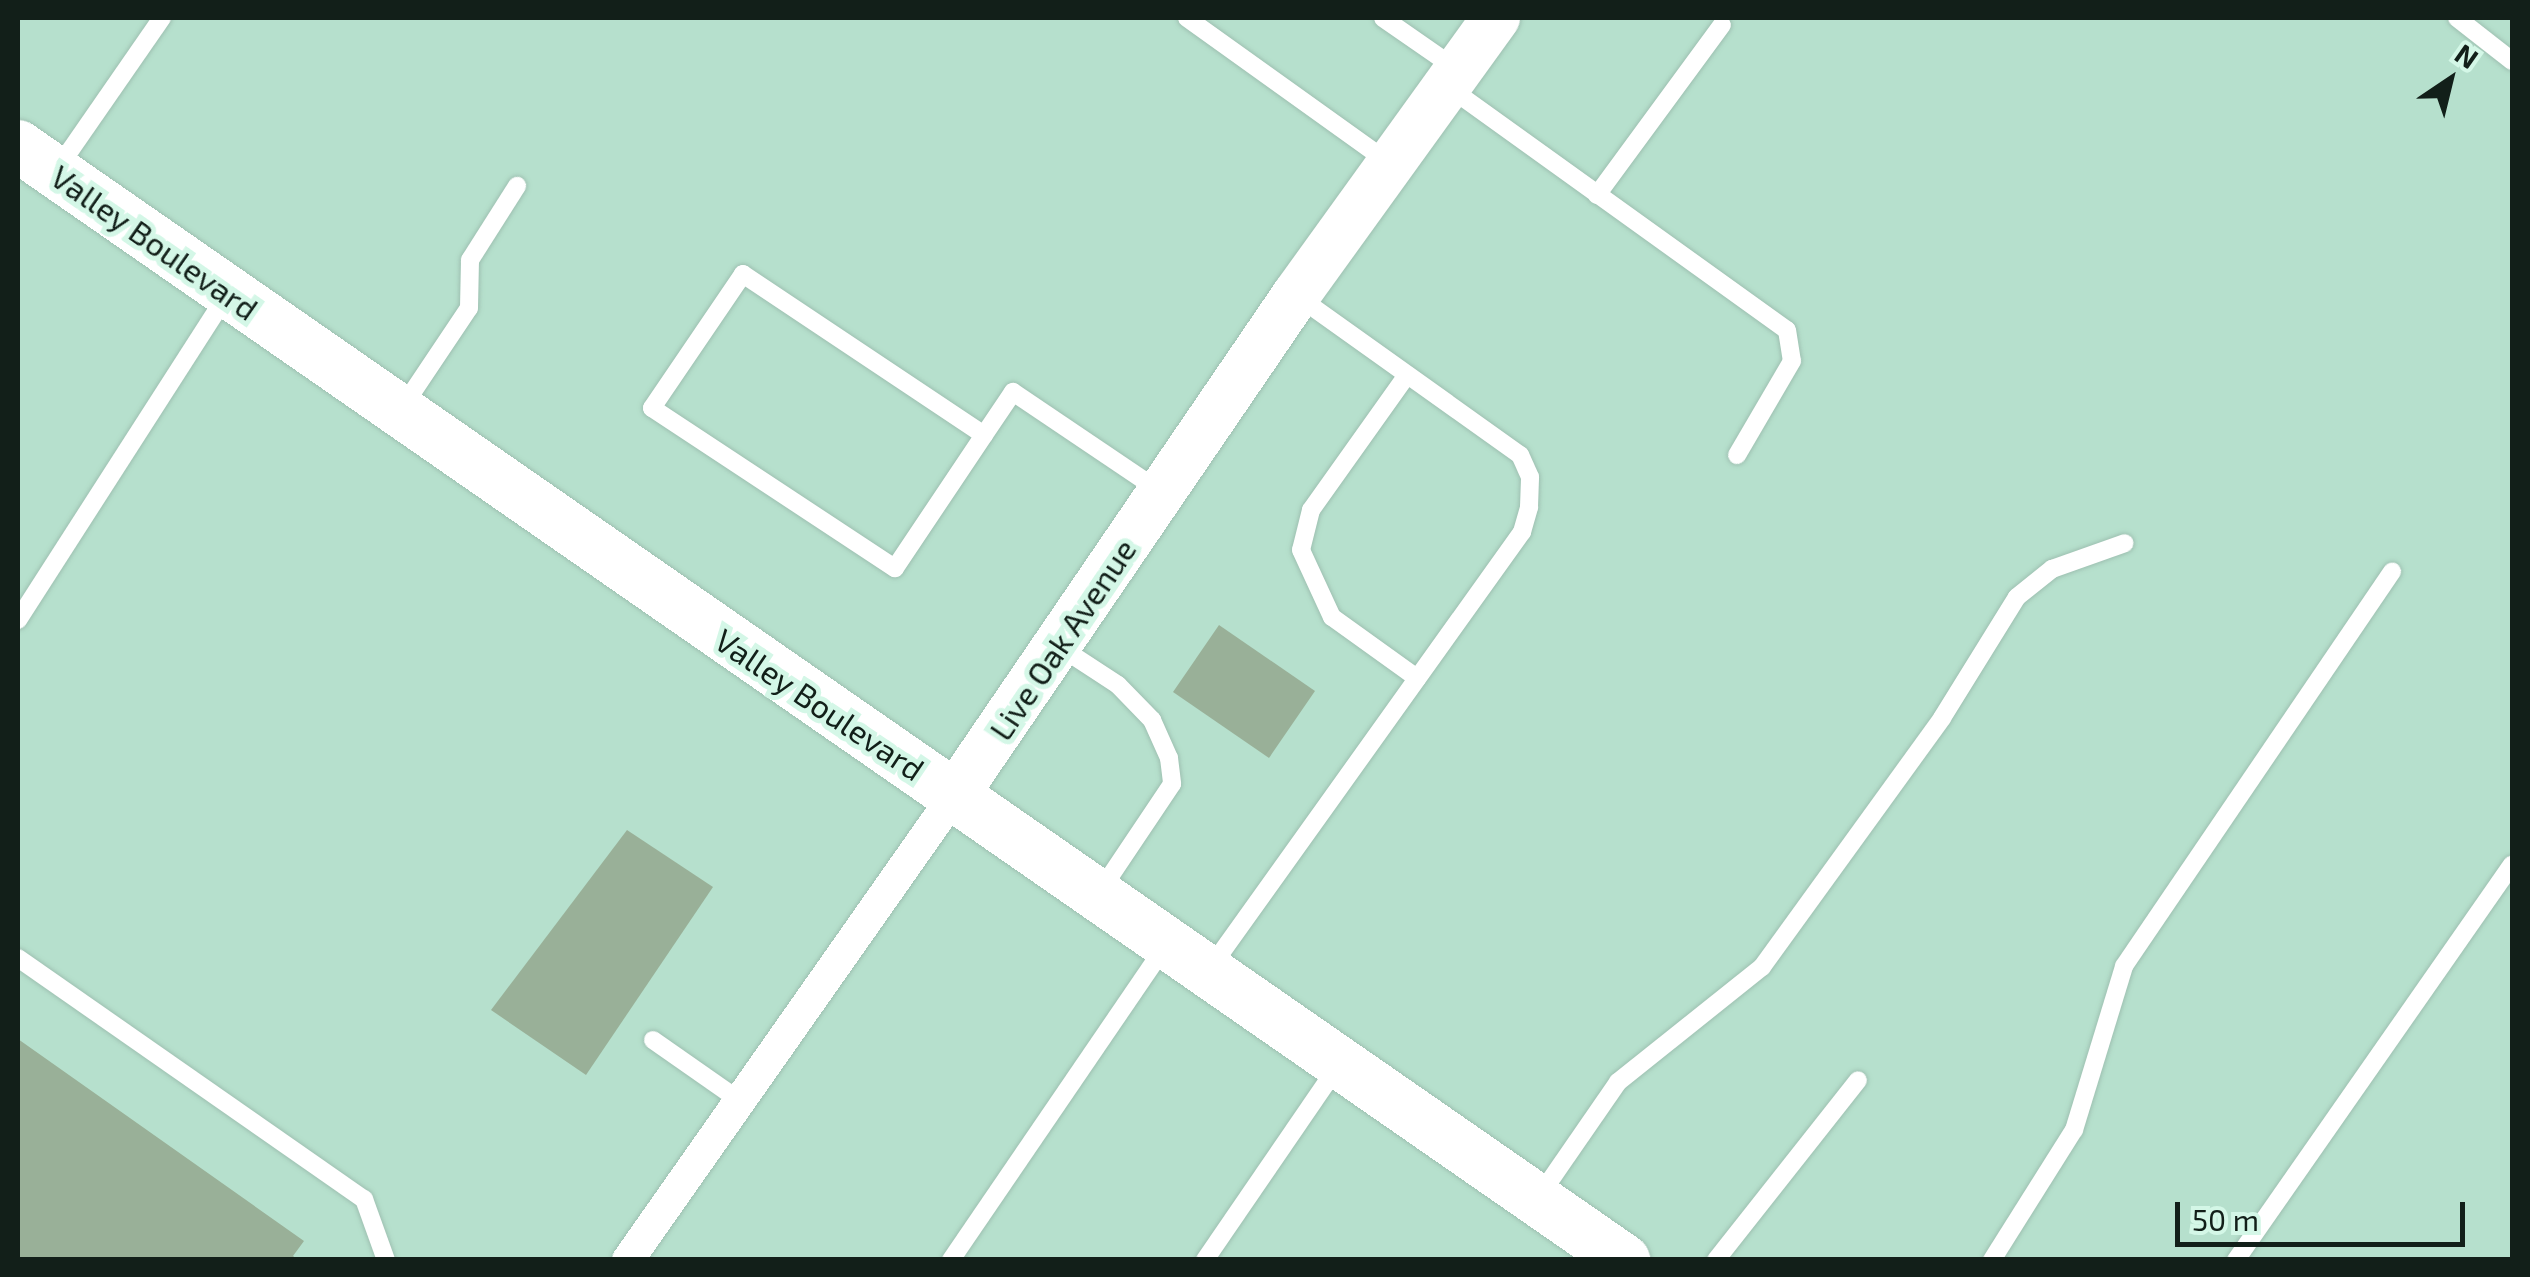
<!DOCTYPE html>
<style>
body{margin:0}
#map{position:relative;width:2530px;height:1277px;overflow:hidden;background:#c7e9da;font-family:"Exo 2",sans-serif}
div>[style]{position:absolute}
.built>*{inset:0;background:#b6e0cd}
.building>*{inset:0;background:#99b098}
.roads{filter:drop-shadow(0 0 2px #9ec0b1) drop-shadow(0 0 2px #9ec0b1)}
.lane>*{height:18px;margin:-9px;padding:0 9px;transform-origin:9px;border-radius:9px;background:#fff}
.street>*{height:32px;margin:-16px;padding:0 16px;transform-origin:16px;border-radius:16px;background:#fff}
.secondary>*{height:48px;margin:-24px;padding:0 24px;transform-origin:24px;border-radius:24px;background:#fff}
.primary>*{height:52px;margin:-26px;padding:0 26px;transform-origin:26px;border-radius:26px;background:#fff}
span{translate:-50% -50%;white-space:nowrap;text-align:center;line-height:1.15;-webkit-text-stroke:10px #d4f7e7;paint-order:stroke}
.street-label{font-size:32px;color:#121f19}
.frame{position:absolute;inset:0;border:20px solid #121f19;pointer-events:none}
.north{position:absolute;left:2400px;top:30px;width:100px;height:100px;-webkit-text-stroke:8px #d4f7e7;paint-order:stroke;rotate:35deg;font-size:28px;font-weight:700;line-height:40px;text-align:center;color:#121f19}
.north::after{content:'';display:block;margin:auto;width:35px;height:45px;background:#121f19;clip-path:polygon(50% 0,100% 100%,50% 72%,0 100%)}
.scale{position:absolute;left:2175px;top:1202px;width:290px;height:45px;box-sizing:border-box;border:5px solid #121f19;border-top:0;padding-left:12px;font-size:30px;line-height:35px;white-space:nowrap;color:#121f19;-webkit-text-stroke:8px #d4f7e7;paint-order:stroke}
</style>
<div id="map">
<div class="built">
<i style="clip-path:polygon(18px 18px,2512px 18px,2512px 1259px,18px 1259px)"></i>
</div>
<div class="building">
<i style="clip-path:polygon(1219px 625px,1315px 691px,1269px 758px,1173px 692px)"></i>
<i style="clip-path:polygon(627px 830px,713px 887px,586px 1075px,491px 1010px)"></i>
<i style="clip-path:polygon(18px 1039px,304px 1241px,293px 1256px,298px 1260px,18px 1260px)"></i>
</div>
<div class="roads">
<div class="lane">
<i style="left:1187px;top:18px;width:251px;rotate:35.6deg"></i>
<i style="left:1383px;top:18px;width:91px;rotate:34.7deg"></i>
<i style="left:2457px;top:18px;width:70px;rotate:38deg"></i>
<i style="left:1447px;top:86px;width:418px;rotate:35.7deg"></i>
<i style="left:1787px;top:330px;width:31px;rotate:81deg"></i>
<i style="left:1792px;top:361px;width:109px;rotate:120.3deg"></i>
<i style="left:58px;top:168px;width:183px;rotate:-55.3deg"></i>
<i style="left:1597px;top:195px;width:211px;rotate:-53.7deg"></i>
<i style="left:1407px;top:375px;width:166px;rotate:125.4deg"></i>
<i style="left:1311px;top:510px;width:41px;rotate:104deg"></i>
<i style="left:1301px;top:550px;width:74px;rotate:65.2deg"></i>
<i style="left:1332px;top:617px;width:105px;rotate:35.7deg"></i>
<i style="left:402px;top:408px;width:120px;rotate:-56.2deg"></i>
<i style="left:469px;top:308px;width:48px;rotate:-88.8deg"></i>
<i style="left:470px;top:260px;width:88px;rotate:-57.6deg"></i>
<i style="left:984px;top:435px;width:290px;rotate:-146.3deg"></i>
<i style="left:743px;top:274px;width:162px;rotate:124.2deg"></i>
<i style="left:652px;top:408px;width:291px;rotate:33.4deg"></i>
<i style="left:895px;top:568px;width:160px;rotate:-56.2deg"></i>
<i style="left:984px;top:435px;width:52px;rotate:-56deg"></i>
<i style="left:1013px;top:392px;width:179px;rotate:34deg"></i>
<i style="left:18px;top:620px;width:384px;rotate:-57.3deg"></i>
<i style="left:1060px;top:647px;width:69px;rotate:33.2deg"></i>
<i style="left:1118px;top:685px;width:49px;rotate:45.8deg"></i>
<i style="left:1152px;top:720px;width:42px;rotate:65.9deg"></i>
<i style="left:1169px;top:758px;width:26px;rotate:83deg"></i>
<i style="left:1172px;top:784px;width:128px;rotate:123.8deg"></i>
<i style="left:18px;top:958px;width:422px;rotate:34.9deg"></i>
<i style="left:364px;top:1199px;width:65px;rotate:70.2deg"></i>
<i style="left:1211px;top:967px;width:535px;rotate:-54.44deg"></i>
<i style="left:1522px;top:532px;width:26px;rotate:-74deg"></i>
<i style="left:1529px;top:507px;width:30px;rotate:-88deg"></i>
<i style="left:1530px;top:477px;width:24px;rotate:-114deg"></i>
<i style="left:1520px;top:455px;width:274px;rotate:-144.5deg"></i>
<i style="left:653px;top:1040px;width:106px;rotate:35deg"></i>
<i style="left:1538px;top:1198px;width:141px;rotate:-55.4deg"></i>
<i style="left:1618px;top:1082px;width:184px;rotate:-38.6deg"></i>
<i style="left:1762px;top:967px;width:307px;rotate:-54.1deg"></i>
<i style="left:1942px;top:718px;width:142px;rotate:-58.2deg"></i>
<i style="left:2017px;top:597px;width:45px;rotate:-38.7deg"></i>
<i style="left:2052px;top:569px;width:77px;rotate:-19.6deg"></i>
<i style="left:951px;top:1260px;width:378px;rotate:-55.7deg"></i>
<i style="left:1205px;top:1260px;width:235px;rotate:-55.6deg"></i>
<i style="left:1716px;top:1260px;width:229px;rotate:-51.7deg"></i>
<i style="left:1992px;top:1260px;width:154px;rotate:-57.8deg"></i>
<i style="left:2074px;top:1130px;width:171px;rotate:-73deg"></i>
<i style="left:2124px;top:966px;width:477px;rotate:-55.8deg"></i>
<i style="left:2236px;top:1260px;width:482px;rotate:-55.1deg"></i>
</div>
<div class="street">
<i style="left:628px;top:1260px;width:567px;rotate:-54.91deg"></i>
</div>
<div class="secondary">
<i style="left:954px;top:796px;width:607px;rotate:-55.68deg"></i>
<i style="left:1296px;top:295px;width:342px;rotate:-54.2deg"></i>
</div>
<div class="primary">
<i style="left:18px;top:146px;width:1955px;rotate:34.75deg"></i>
</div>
</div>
<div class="street-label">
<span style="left:155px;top:242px;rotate:35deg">Valley Boulevard</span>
<span style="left:1062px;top:639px;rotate:-56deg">Live Oak Avenue</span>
<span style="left:820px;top:704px;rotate:34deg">Valley Boulevard</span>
</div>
<div class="frame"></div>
<div class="north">N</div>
<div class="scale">50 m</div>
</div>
